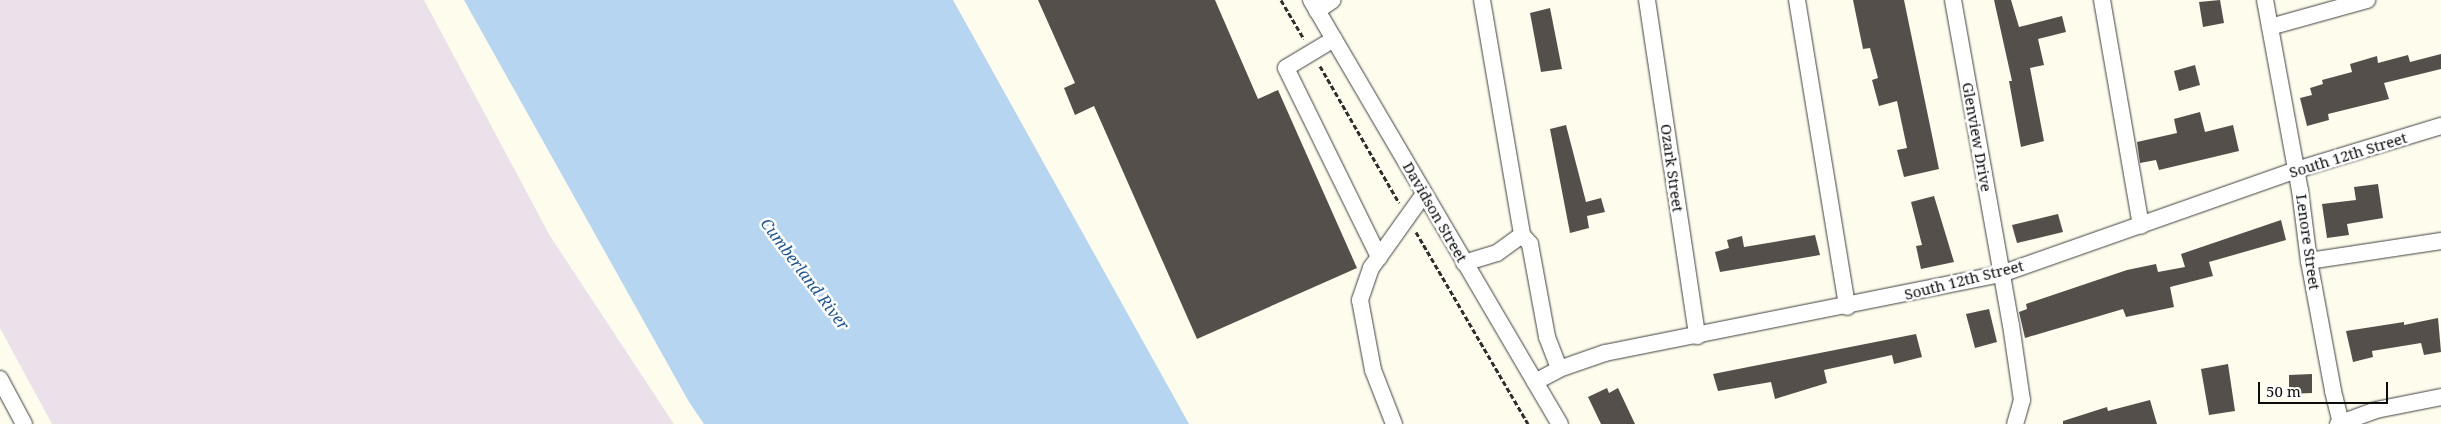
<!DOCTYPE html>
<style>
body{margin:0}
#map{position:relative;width:2441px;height:424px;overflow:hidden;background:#fefced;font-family:"Noto Serif",serif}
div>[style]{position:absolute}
.industrial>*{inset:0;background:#ebe1eb}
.water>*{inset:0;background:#b5d5f1}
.building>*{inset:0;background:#544f4a}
.path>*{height:3px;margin-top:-1.5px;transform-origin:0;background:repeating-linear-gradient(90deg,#2e2e2e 0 5px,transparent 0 7.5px)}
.roads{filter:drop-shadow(0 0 1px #3f3f3f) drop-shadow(0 0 1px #3f3f3f)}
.minor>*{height:16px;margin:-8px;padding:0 8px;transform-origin:8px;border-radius:8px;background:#fff}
span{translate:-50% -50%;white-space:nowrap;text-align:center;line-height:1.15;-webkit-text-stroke:5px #fff;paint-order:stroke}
.street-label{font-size:15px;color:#0c0c0c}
.water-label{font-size:16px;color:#1f5695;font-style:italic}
.scale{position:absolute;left:2258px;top:382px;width:130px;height:22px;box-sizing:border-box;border:2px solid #0c0c0c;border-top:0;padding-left:6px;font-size:15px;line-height:18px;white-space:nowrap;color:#0c0c0c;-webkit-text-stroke:4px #fff;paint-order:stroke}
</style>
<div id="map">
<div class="industrial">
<i style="clip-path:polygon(0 0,424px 0,550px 236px,674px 424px,52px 424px,0 328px)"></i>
</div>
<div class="water">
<i style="clip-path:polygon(464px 0,953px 0,1189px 424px,704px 424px,689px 402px)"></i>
</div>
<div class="building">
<i style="clip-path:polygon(1038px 0,1215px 0,1258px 99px,1278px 90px,1357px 268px,1197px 339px,1094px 106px,1075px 115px,1064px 88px,1075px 83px)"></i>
<i style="clip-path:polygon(1853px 0,1904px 0,1939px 169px,1904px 177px,1897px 150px,1907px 148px,1897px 101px,1879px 106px,1872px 80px,1878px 78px,1870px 48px,1863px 49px)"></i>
<i style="clip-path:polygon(1994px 0,2011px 0,2019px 27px,2062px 16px,2066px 32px,2038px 39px,2044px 65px,2030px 68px,2044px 141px,2021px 147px,2009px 81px,2012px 81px)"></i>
<i style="clip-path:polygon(2220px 0,2224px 23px,2203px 27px,2199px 2px)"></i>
<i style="clip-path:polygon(1550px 8px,1562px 69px,1541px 72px,1530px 13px)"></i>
<i style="clip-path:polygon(2441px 54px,2441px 69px,2384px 83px,2389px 99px,2328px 114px,2329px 120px,2307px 126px,2300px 98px,2312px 95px,2310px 88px,2323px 84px,2322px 80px,2352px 72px,2350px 64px,2377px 56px,2378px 63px,2408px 55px,2410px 62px)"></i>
<i style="clip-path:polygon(2195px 65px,2200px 85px,2179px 91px,2174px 71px)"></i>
<i style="clip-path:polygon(2200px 112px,2205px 132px,2233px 125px,2239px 151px,2159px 170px,2156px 160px,2140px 163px,2137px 142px,2177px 133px,2174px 119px)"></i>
<i style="clip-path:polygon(1566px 125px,1586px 202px,1601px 198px,1605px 212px,1587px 216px,1589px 228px,1570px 233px,1550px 129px)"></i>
<i style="clip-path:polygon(2378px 184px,2383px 218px,2347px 224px,2349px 235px,2327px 238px,2322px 204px,2356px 200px,2354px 187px)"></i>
<i style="clip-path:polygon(1934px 196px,1954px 262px,1921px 269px,1916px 246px,1922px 245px,1911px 202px)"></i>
<i style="clip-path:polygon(2058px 214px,2063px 232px,2017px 243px,2012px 225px)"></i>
<i style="clip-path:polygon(2281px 220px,2286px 240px,2209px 262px,2213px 276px,2170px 287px,2174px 307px,2126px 317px,2123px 309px,2025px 338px,2019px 312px,2027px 309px,2026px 304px,2127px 270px,2156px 264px,2158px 272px,2185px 267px,2181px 254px)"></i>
<i style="clip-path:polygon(1815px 235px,1820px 255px,1720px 272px,1715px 252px,1729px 248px,1727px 240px,1742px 236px,1744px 247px)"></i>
<i style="clip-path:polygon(1989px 309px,1997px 342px,1975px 348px,1966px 314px)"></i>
<i style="clip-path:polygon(2438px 318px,2441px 352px,2424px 355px,2421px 343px,2372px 351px,2373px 357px,2353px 362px,2346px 331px,2404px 322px,2404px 325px)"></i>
<i style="clip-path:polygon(1916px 334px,1922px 357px,1894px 364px,1892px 355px,1824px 370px,1827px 383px,1775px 399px,1771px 382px,1718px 391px,1713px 374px)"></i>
<i style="clip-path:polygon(2228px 364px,2235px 411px,2209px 415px,2201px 369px)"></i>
<i style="clip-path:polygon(2312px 374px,2312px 393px,2289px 394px,2289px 375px)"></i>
<i style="clip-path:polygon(1607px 388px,1609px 393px,1618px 388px,1635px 424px,1601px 424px,1588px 397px)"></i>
<i style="clip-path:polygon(2150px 400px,2157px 424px,2063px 424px,2063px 421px,2107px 407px,2108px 411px)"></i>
</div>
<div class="path">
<i style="left:1281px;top:0;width:45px;rotate:59.5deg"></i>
<i style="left:1320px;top:66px;width:158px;rotate:60deg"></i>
<i style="left:1416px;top:232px;width:222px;rotate:59.7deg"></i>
</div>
<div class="roads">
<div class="minor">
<i style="left:1311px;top:0;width:492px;rotate:59.6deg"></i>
<i style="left:1482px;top:0;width:238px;rotate:80.3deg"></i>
<i style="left:1522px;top:235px;width:12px;rotate:48deg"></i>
<i style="left:1530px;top:244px;width:95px;rotate:79.6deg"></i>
<i style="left:1547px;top:337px;width:34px;rotate:69deg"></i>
<i style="left:1647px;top:0;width:340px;rotate:81.5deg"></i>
<i style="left:1797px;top:0;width:311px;rotate:80.7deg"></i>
<i style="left:1953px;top:0;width:330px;rotate:79.9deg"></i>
<i style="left:2011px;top:325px;width:76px;rotate:81.7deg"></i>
<i style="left:2022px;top:400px;width:25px;rotate:106deg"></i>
<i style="left:2102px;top:0;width:229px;rotate:80.2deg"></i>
<i style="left:2265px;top:0;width:193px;rotate:79.6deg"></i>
<i style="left:2300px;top:190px;width:72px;rotate:82.8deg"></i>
<i style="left:2309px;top:261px;width:132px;rotate:79.5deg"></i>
<i style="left:2333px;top:391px;width:34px;rotate:76deg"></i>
<i style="left:1317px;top:11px;width:19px;rotate:-35deg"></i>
<i style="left:2270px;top:27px;width:101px;rotate:-15.6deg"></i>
<i style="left:1334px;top:39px;width:56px;rotate:148.9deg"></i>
<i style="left:1286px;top:68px;width:211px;rotate:63.8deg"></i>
<i style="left:1379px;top:257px;width:14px;rotate:126deg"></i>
<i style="left:1371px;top:268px;width:34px;rotate:109deg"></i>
<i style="left:1360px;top:300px;width:71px;rotate:79.5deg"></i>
<i style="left:1373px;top:370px;width:58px;rotate:68.7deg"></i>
<i style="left:1379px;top:257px;width:77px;rotate:-54.5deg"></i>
<i style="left:2309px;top:261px;width:134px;rotate:-8.6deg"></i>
<i style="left:1464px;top:263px;width:34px;rotate:-17deg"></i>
<i style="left:1497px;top:253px;width:31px;rotate:-36deg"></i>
<i style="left:0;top:379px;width:51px;rotate:61.9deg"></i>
<i style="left:1535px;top:382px;width:27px;rotate:-28deg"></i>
<i style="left:1559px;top:369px;width:49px;rotate:-19.2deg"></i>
<i style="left:1605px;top:353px;width:404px;rotate:-11.3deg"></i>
<i style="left:2001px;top:274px;width:313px;rotate:-19.4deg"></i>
<i style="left:2296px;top:170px;width:152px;rotate:-16.9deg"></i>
<i style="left:2338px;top:424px;width:40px;rotate:-20.2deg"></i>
<i style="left:2376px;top:410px;width:66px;rotate:-11.3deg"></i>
</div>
</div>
<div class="street-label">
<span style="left:1977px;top:137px;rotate:80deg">Glenview Drive</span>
<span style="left:2348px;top:155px;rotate:-17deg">South 12th Street</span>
<span style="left:1672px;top:168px;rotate:82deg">Ozark Street</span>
<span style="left:1435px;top:212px;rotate:60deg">Davidson Street</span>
<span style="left:2308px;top:242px;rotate:82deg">Lenore Street</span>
<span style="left:1964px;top:280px;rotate:-14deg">South 12th Street</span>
</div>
<div class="water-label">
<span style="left:805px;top:274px;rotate:53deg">Cumberland River</span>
</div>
<div class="scale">50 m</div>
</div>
